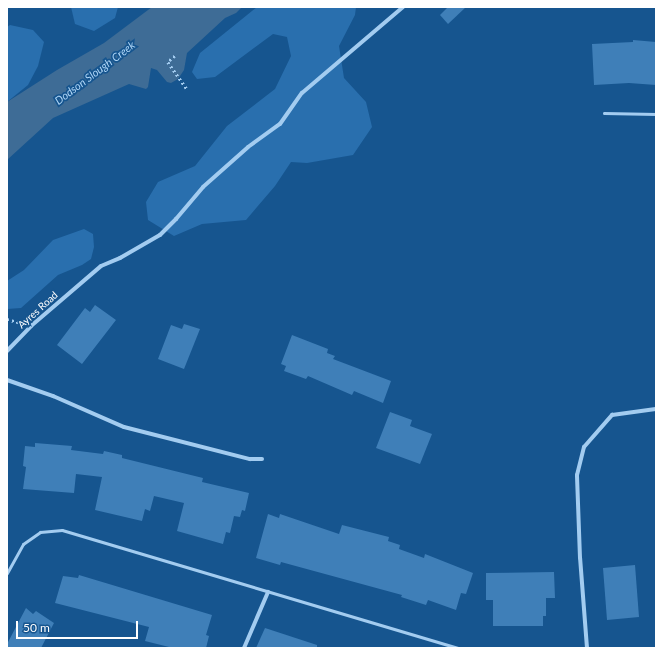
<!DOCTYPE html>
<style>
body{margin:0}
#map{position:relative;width:663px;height:655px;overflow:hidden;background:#16558f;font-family:Lato,sans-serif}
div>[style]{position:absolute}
.green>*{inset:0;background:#296fae}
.water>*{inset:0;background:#3e6c96}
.building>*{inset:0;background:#3f7fb8}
.path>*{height:2.5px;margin-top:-1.25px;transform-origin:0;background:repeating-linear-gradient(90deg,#a3ccf0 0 2px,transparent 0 5px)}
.service>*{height:3px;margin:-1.5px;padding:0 1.5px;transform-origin:1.5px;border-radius:1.5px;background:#a3ccf0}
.minor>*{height:4px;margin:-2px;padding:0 2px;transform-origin:2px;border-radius:2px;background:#a3ccf0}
span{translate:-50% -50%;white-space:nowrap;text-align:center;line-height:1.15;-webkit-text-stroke:3.5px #16558f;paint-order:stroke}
.street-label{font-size:10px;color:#fff}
.water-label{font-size:11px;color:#afd6f7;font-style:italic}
.frame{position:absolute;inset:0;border:8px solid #fff;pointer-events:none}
.scale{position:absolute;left:16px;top:621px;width:122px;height:18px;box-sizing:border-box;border:2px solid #fff;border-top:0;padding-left:5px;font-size:12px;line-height:14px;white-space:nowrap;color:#fff;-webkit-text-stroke:3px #16558f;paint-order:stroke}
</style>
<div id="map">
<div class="green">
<i style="clip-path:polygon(71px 7px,118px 7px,115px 18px,94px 31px,75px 24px)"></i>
<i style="clip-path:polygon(257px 7px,356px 7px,355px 15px,339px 46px,344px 78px,366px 102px,372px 127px,353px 155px,307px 163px,291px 162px,275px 186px,246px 220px,202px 224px,174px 236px,148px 220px,146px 202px,158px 182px,195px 166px,227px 126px,275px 89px,291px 56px,287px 37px,273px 34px,215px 77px,197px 79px,192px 72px,200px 53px)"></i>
<i style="clip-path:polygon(10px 25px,33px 30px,44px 42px,38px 66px,28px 85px,7px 102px,7px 27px)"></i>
<i style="clip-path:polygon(84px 229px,93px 234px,94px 247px,91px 259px,82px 265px,58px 275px,21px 308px,7px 309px,7px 281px,24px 270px,53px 240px)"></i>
</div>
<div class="water">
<i style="clip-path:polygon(152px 7px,242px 7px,236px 13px,225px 18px,187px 53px,184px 70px,178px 79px,171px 83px,167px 82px,157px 70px,151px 68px,148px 87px,146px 89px,129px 84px,53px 118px,7px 160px,7px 102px,57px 70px,104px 43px)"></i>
</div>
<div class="building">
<i style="clip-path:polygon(448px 7px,466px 7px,448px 24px,440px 15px)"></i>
<i style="clip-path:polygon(633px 40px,656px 42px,656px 85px,629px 83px,594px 85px,592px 44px,633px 42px)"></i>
<i style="clip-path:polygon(95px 305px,116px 320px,82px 364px,57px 345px,85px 308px,90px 312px)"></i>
<i style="clip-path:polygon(184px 324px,200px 329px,184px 369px,158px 359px,171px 325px,182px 329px)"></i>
<i style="clip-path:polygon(292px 335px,328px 349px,327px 353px,335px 356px,333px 359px,391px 381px,383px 403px,354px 391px,352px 395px,308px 376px,306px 379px,284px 371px,286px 366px,281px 364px)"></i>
<i style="clip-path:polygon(390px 412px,412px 420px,410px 426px,432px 434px,420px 464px,376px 448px)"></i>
<i style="clip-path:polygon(35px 443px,72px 446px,71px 450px,103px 454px,104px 451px,122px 455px,122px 458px,203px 478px,202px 482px,249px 493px,245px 511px,242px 510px,240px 517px,234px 516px,230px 533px,226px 532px,223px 544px,177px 531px,184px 503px,154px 496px,150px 511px,145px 509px,142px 521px,95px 510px,102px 477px,76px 474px,74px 493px,23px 489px,26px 467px,23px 466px,25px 446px,35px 447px)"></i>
<i style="clip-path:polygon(268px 514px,279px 518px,280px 514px,339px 534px,342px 525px,389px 537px,388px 541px,400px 545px,399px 549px,424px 558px,425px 554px,473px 573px,466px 594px,461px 593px,456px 610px,428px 600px,426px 605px,401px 597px,402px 595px,281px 562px,280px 565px,256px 558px)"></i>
<i style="clip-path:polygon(635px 565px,639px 617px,607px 620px,603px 568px)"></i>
<i style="clip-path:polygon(554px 572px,555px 598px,546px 598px,546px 616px,543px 616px,543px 626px,493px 626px,493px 600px,486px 600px,486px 573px)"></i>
<i style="clip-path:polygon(79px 575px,212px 615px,206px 635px,209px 636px,206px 648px,173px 648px,145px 641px,149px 627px,55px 603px,63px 576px,78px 578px)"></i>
<i style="clip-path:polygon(26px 608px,33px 614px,36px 611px,54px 623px,41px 648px,7px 648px,7px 644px)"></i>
<i style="clip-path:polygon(265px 628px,317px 645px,317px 648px,256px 648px)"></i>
</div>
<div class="path">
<i style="left:175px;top:56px;width:9px;rotate:139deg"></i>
<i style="left:168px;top:62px;width:33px;rotate:55deg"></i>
<i style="left:7px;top:319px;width:15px;rotate:16deg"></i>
</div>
<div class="service">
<i style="left:604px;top:113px;width:52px;rotate:1.1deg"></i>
<i style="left:7px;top:573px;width:33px;rotate:-61deg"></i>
<i style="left:23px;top:544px;width:21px;rotate:-35deg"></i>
<i style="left:40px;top:532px;width:22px;rotate:-5deg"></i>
<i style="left:62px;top:530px;width:414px;rotate:16.6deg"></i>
</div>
<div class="minor">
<i style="left:7px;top:351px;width:35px;rotate:-46deg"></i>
<i style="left:31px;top:326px;width:92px;rotate:-40.6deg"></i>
<i style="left:101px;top:266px;width:21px;rotate:-23deg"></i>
<i style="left:120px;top:258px;width:46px;rotate:-29.9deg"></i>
<i style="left:160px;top:235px;width:23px;rotate:-45deg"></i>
<i style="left:176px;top:219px;width:42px;rotate:-49.8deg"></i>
<i style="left:203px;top:187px;width:60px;rotate:-41.6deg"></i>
<i style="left:248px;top:147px;width:39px;rotate:-36deg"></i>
<i style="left:280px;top:124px;width:38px;rotate:-55deg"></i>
<i style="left:302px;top:93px;width:133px;rotate:-40.4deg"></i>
<i style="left:7px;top:380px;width:49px;rotate:19.2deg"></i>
<i style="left:53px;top:396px;width:77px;rotate:23.6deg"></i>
<i style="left:124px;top:427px;width:130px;rotate:14.3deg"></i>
<i style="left:250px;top:459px;width:12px"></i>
<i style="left:244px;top:648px;width:61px;rotate:-66.8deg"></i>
<i style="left:587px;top:648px;width:90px;rotate:-94.4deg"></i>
<i style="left:580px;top:558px;width:83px;rotate:-92.1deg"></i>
<i style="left:577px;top:475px;width:29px;rotate:-76deg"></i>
<i style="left:584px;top:447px;width:43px;rotate:-48.8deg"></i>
<i style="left:612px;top:415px;width:44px;rotate:-7.8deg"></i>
</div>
<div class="street-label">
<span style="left:38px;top:310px;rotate:-42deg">Ayres Road</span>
</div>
<div class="water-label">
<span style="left:95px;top:73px;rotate:-37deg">Dodson Slough Creek</span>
</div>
<div class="frame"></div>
<div class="scale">50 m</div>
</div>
